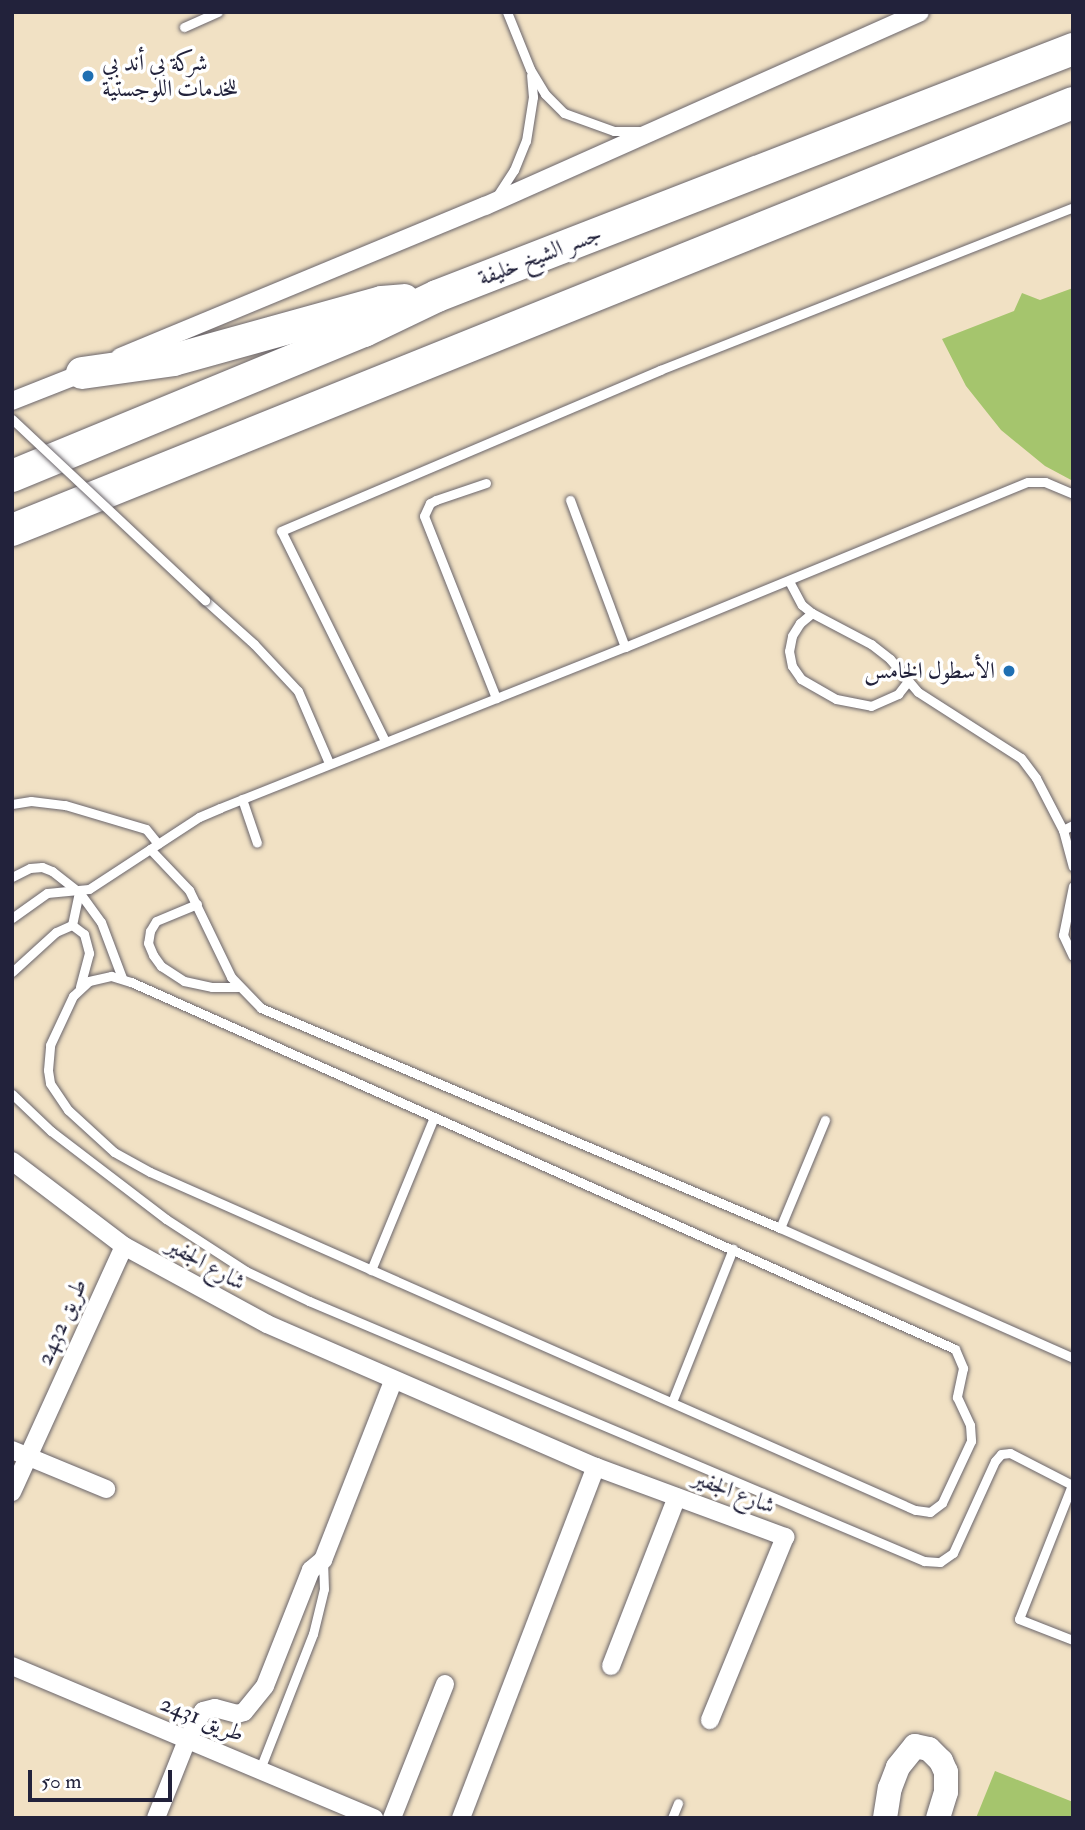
<!DOCTYPE html>
<meta charset="utf-8">
<style>
body{margin:0}
#map{position:relative;width:1085px;height:1830px;overflow:hidden;background:#f1e1c4;font-family:"IM FELL Double Pica",Amiri,serif}
div>[style]{position:absolute}
.green>*{inset:0;background:#a5c56d}
.roads{filter:drop-shadow(0 0 2px #6a656b) drop-shadow(0 0 2px #6a656b)}
.lane>*{height:9px;margin:-4.5px;padding:0 4.5px;transform-origin:4.5px;border-radius:4.5px;background:#fff}
.street>*{height:18px;margin:-9px;padding:0 9px;transform-origin:9px;border-radius:9px;background:#fff}
.secondary>*{height:24px;margin:-12px;padding:0 12px;transform-origin:12px;border-radius:12px;background:#fff}
.highway>*{height:32px;margin:-16px;padding:0 16px;transform-origin:16px;border-radius:16px;background:#fff}
.bridges{filter:drop-shadow(0 0 2px #6a656b) drop-shadow(0 0 2px #6a656b)}
.lane-bridge>*{height:9px;margin:-4.5px;padding:0 4.5px;transform-origin:4.5px;border-radius:4.5px;background:#fff}
.dots>*{width:19px;height:19px;translate:-50% -50%;box-sizing:border-box;border:4px solid #fff;border-radius:50%}
span{translate:-50% -50%;white-space:nowrap;text-align:center;line-height:1.15;-webkit-text-stroke:7px #fff;paint-order:stroke}
.poi-label{font-size:23px;color:#22223b}
.left{translate:0 -50%;text-align:left}
.right{translate:-100% -50%;text-align:right}
.street-label{font-size:23px;color:#22223b}
.frame{position:absolute;inset:0;border:14px solid #22223b;pointer-events:none}
.scale{position:absolute;left:28px;top:1770px;width:144px;height:32px;box-sizing:border-box;border:4px solid #22223b;border-top:0;padding-left:9px;font-size:21px;line-height:24px;white-space:nowrap;color:#22223b;-webkit-text-stroke:5px #fff;paint-order:stroke}
</style>
<div id="map">
<div class="green">
<i style="clip-path:polygon(1073px 288px,1073px 481px,1045px 466px,1001px 430px,966px 386px,942px 339px,1014px 311px,1022px 293px,1040px 300px)"></i>
<i style="clip-path:polygon(995px 1771px,1073px 1802px,1073px 1818px,976px 1818px)"></i>
</div>
<div class="roads">
<div class="lane">
<i style="left:507px;top:12px;width:61px;rotate:68deg"></i>
<i style="left:530px;top:69px;width:29px;rotate:59deg"></i>
<i style="left:545px;top:94px;width:27px;rotate:45deg"></i>
<i style="left:564px;top:113px;width:53px;rotate:19.8deg"></i>
<i style="left:614px;top:131px;width:27px"></i>
<i style="left:184px;top:27px;width:37px;rotate:-24deg"></i>
<i style="left:497px;top:196px;width:31px;rotate:-57deg"></i>
<i style="left:514px;top:170px;width:31px;rotate:-68deg"></i>
<i style="left:526px;top:141px;width:45px;rotate:-81deg"></i>
<i style="left:533px;top:97px;width:22px;rotate:-95deg"></i>
<i style="left:486px;top:483px;width:53px;rotate:161.2deg"></i>
<i style="left:436px;top:500px;width:7px;rotate:153deg"></i>
<i style="left:430px;top:503px;width:14px;rotate:115deg"></i>
<i style="left:424px;top:516px;width:196px;rotate:68.4deg"></i>
<i style="left:570px;top:500px;width:157px;rotate:69.5deg"></i>
<i style="left:789px;top:581px;width:27px;rotate:62deg"></i>
<i style="left:802px;top:605px;width:13px;rotate:39deg"></i>
<i style="left:812px;top:613px;width:67px;rotate:27.7deg"></i>
<i style="left:871px;top:644px;width:24px;rotate:38deg"></i>
<i style="left:890px;top:659px;width:43px;rotate:49.7deg"></i>
<i style="left:918px;top:692px;width:122px;rotate:32.7deg"></i>
<i style="left:1021px;top:758px;width:25px;rotate:53deg"></i>
<i style="left:1036px;top:778px;width:59px;rotate:62.6deg"></i>
<i style="left:1063px;top:830px;width:38px;rotate:75deg"></i>
<i style="left:205px;top:600px;width:66px;rotate:41.9deg"></i>
<i style="left:254px;top:644px;width:64px;rotate:46.9deg"></i>
<i style="left:298px;top:691px;width:78px;rotate:66.7deg"></i>
<i style="left:812px;top:613px;width:16px;rotate:140deg"></i>
<i style="left:800px;top:623px;width:15px;rotate:122deg"></i>
<i style="left:792px;top:636px;width:15px;rotate:101deg"></i>
<i style="left:789px;top:651px;width:15px;rotate:79deg"></i>
<i style="left:792px;top:666px;width:16px;rotate:55deg"></i>
<i style="left:801px;top:679px;width:40px;rotate:29.7deg"></i>
<i style="left:836px;top:699px;width:36px;rotate:11deg"></i>
<i style="left:871px;top:706px;width:30px;rotate:-24deg"></i>
<i style="left:898px;top:694px;width:16px;rotate:-52deg"></i>
<i style="left:385px;top:741px;width:234px;rotate:-116.3deg"></i>
<i style="left:281px;top:531px;width:412px;rotate:-23deg"></i>
<i style="left:660px;top:370px;width:444px;rotate:-21.5deg"></i>
<i style="left:242px;top:799px;width:46px;rotate:71.2deg"></i>
<i style="left:12px;top:804px;width:19px;rotate:-9deg"></i>
<i style="left:31px;top:801px;width:34px;rotate:7deg"></i>
<i style="left:65px;top:805px;width:84px;rotate:16.5deg"></i>
<i style="left:146px;top:829px;width:19px;rotate:51deg"></i>
<i style="left:1063px;top:830px;width:11px;rotate:-27deg"></i>
<i style="left:150px;top:849px;width:57px;rotate:46.4deg"></i>
<i style="left:189px;top:890px;width:97px;rotate:64.2deg"></i>
<i style="left:231px;top:977px;width:43px;rotate:45.9deg"></i>
<i style="left:261px;top:1008px;width:564px;rotate:22.97deg"></i>
<i style="left:780px;top:1228px;width:321px;rotate:23.9deg"></i>
<i style="left:12px;top:877px;width:20px;rotate:-27deg"></i>
<i style="left:30px;top:868px;width:12px;rotate:-5deg"></i>
<i style="left:42px;top:867px;width:11px;rotate:22deg"></i>
<i style="left:52px;top:871px;width:34px;rotate:38deg"></i>
<i style="left:79px;top:892px;width:37px;rotate:54deg"></i>
<i style="left:101px;top:922px;width:60px;rotate:69.4deg"></i>
<i style="left:1073px;top:886px;width:50px;rotate:101.5deg"></i>
<i style="left:1063px;top:935px;width:23px;rotate:65deg"></i>
<i style="left:197px;top:904px;width:44px;rotate:157.5deg"></i>
<i style="left:156px;top:921px;width:12px;rotate:121deg"></i>
<i style="left:150px;top:931px;width:12px;rotate:99deg"></i>
<i style="left:148px;top:943px;width:13px;rotate:67deg"></i>
<i style="left:153px;top:955px;width:14px;rotate:54deg"></i>
<i style="left:161px;top:966px;width:27px;rotate:33deg"></i>
<i style="left:184px;top:981px;width:29px;rotate:12deg"></i>
<i style="left:212px;top:987px;width:26px"></i>
<i style="left:12px;top:918px;width:43px;rotate:-35.5deg"></i>
<i style="left:47px;top:893px;width:42px;rotate:-5.4deg"></i>
<i style="left:89px;top:889px;width:131px;rotate:-33.2deg"></i>
<i style="left:199px;top:817px;width:23px;rotate:-23deg"></i>
<i style="left:220px;top:808px;width:436px;rotate:-21.7deg"></i>
<i style="left:625px;top:647px;width:435px;rotate:-22.3deg"></i>
<i style="left:1028px;top:482px;width:17px"></i>
<i style="left:1045px;top:482px;width:30px;rotate:23deg"></i>
<i style="left:72px;top:925px;width:34px;rotate:-78deg"></i>
<i style="left:12px;top:972px;width:59px;rotate:-42.3deg"></i>
<i style="left:56px;top:932px;width:17px;rotate:-24deg"></i>
<i style="left:72px;top:925px;width:15px;rotate:37deg"></i>
<i style="left:84px;top:934px;width:20px;rotate:75deg"></i>
<i style="left:89px;top:953px;width:35px;rotate:105deg"></i>
<i style="left:111px;top:976px;width:21px;rotate:17deg"></i>
<i style="left:131px;top:982px;width:902px;rotate:24.01deg"></i>
<i style="left:955px;top:1349px;width:21px;rotate:67deg"></i>
<i style="left:963px;top:1368px;width:30px;rotate:102deg"></i>
<i style="left:957px;top:1397px;width:31px;rotate:65deg"></i>
<i style="left:970px;top:1425px;width:16px;rotate:86deg"></i>
<i style="left:971px;top:1441px;width:68px;rotate:115.1deg"></i>
<i style="left:942px;top:1503px;width:15px;rotate:143deg"></i>
<i style="left:930px;top:1512px;width:15px;rotate:-172deg"></i>
<i style="left:915px;top:1510px;width:836px;rotate:-156.16deg"></i>
<i style="left:150px;top:1172px;width:41px;rotate:-150.9deg"></i>
<i style="left:114px;top:1152px;width:62px;rotate:-137.6deg"></i>
<i style="left:68px;top:1110px;width:32px;rotate:-124deg"></i>
<i style="left:50px;top:1083px;width:13px;rotate:-99deg"></i>
<i style="left:48px;top:1070px;width:25px;rotate:-85deg"></i>
<i style="left:50px;top:1045px;width:54px;rotate:-64.9deg"></i>
<i style="left:73px;top:996px;width:22px;rotate:-43deg"></i>
<i style="left:89px;top:981px;width:23px;rotate:-13deg"></i>
<i style="left:12px;top:1094px;width:54px;rotate:43.5deg"></i>
<i style="left:51px;top:1131px;width:145px;rotate:37.4deg"></i>
<i style="left:166px;top:1219px;width:95px;rotate:33deg"></i>
<i style="left:246px;top:1271px;width:70px;rotate:25.5deg"></i>
<i style="left:309px;top:1301px;width:668px;rotate:22.92deg"></i>
<i style="left:924px;top:1561px;width:16px;rotate:4deg"></i>
<i style="left:940px;top:1562px;width:16px;rotate:-35deg"></i>
<i style="left:953px;top:1553px;width:101px;rotate:-65.5deg"></i>
<i style="left:995px;top:1461px;width:9px;rotate:-49deg"></i>
<i style="left:1001px;top:1454px;width:9px;rotate:-6deg"></i>
<i style="left:1010px;top:1453px;width:70px;rotate:27.3deg"></i>
<i style="left:1072px;top:1485px;width:144px;rotate:111.6deg"></i>
<i style="left:1019px;top:1619px;width:58px;rotate:21.3deg"></i>
<i style="left:780px;top:1228px;width:117px;rotate:-67.4deg"></i>
<i style="left:371px;top:1270px;width:165px;rotate:-67.6deg"></i>
<i style="left:672px;top:1402px;width:165px;rotate:-68.3deg"></i>
<i style="left:260px;top:1769px;width:145px;rotate:-68.6deg"></i>
<i style="left:313px;top:1634px;width:46px;rotate:-76.3deg"></i>
<i style="left:324px;top:1589px;width:27px;rotate:-92deg"></i>
<i style="left:672px;top:1818px;width:16px;rotate:-68deg"></i>
</div>
<div class="street">
<i style="left:120px;top:357px;width:395px;rotate:-22.5deg"></i>
<i style="left:485px;top:206px;width:476px;rotate:-24deg"></i>
<i style="left:12px;top:401px;width:82px;rotate:-21.5deg"></i>
<i style="left:12px;top:1161px;width:141px;rotate:37.2deg"></i>
<i style="left:124px;top:1246px;width:163px;rotate:28.6deg"></i>
<i style="left:267px;top:1324px;width:359px;rotate:23.5deg"></i>
<i style="left:596px;top:1467px;width:202px;rotate:20.3deg"></i>
<i style="left:785px;top:1537px;width:198px;rotate:112.3deg"></i>
<i style="left:12px;top:1450px;width:102px;rotate:22.5deg"></i>
<i style="left:12px;top:1492px;width:270px;rotate:-65.5deg"></i>
<i style="left:12px;top:1666px;width:393px;rotate:22.8deg"></i>
<i style="left:611px;top:1666px;width:181px;rotate:-68.7deg"></i>
<i style="left:156px;top:1818px;width:84px;rotate:-68.3deg"></i>
<i style="left:187px;top:1740px;width:33px;rotate:-61deg"></i>
<i style="left:203px;top:1711px;width:12px;rotate:-14deg"></i>
<i style="left:215px;top:1708px;width:23px;rotate:15deg"></i>
<i style="left:237px;top:1714px;width:7px;rotate:-16deg"></i>
<i style="left:244px;top:1712px;width:33px;rotate:-51deg"></i>
<i style="left:265px;top:1686px;width:125px;rotate:-68.4deg"></i>
<i style="left:311px;top:1570px;width:16px;rotate:-40deg"></i>
<i style="left:323px;top:1560px;width:192px;rotate:-68.6deg"></i>
<i style="left:392px;top:1818px;width:144px;rotate:-68.4deg"></i>
<i style="left:461px;top:1818px;width:376px;rotate:-69deg"></i>
</div>
<div class="secondary">
<i style="left:885px;top:1818px;width:30px;rotate:-81deg"></i>
<i style="left:890px;top:1788px;width:22px;rotate:-69deg"></i>
<i style="left:898px;top:1767px;width:27px;rotate:-51deg"></i>
<i style="left:915px;top:1746px;width:14px;rotate:12deg"></i>
<i style="left:929px;top:1749px;width:17px;rotate:45deg"></i>
<i style="left:941px;top:1761px;width:12px;rotate:66deg"></i>
<i style="left:946px;top:1772px;width:20px;rotate:90deg"></i>
<i style="left:946px;top:1792px;width:27px;rotate:107deg"></i>
</div>
<div class="highway">
<i style="left:82px;top:373px;width:92px;rotate:-8.1deg"></i>
<i style="left:173px;top:360px;width:217px;rotate:-15.5deg"></i>
<i style="left:382px;top:302px;width:22px;rotate:-5deg"></i>
<i style="left:12px;top:476px;width:381px;rotate:-22.4deg"></i>
<i style="left:364px;top:331px;width:81px;rotate:-25.6deg"></i>
<i style="left:437px;top:296px;width:682px;rotate:-21.22deg"></i>
<i style="left:12px;top:530px;width:1144px;rotate:-21.92deg"></i>
</div>
</div>
<div class="bridges">
<div class="lane-bridge">
<i style="left:12px;top:419px;width:265px;rotate:43.2deg"></i>
</div>
</div>
<div class="dots">
<i style="left:88px;top:76px;background:#1f6fb2"></i>
<i style="left:1009px;top:671px;background:#1f6fb2"></i>
</div>
<div class="poi-label">
<span class="left" style="left:102px;top:76px">شركة بي أند بي<br>للخدمات اللوجستية</span>
<span class="right" style="left:995px;top:671px">الأسطول الخامس</span>
</div>
<div class="street-label">
<span style="left:540px;top:256px;rotate:-21deg">جسر الشيخ خليفة</span>
<span style="left:206px;top:1264px;rotate:29deg">شارع الجفير</span>
<span style="left:62px;top:1322px;rotate:-66deg">طريق 2432</span>
<span style="left:734px;top:1492px;rotate:21deg">شارع الجفير</span>
<span style="left:202px;top:1719px;rotate:22deg">طريق 2431</span>
</div>
<div class="frame"></div>
<div class="scale">50 m</div>
</div>
